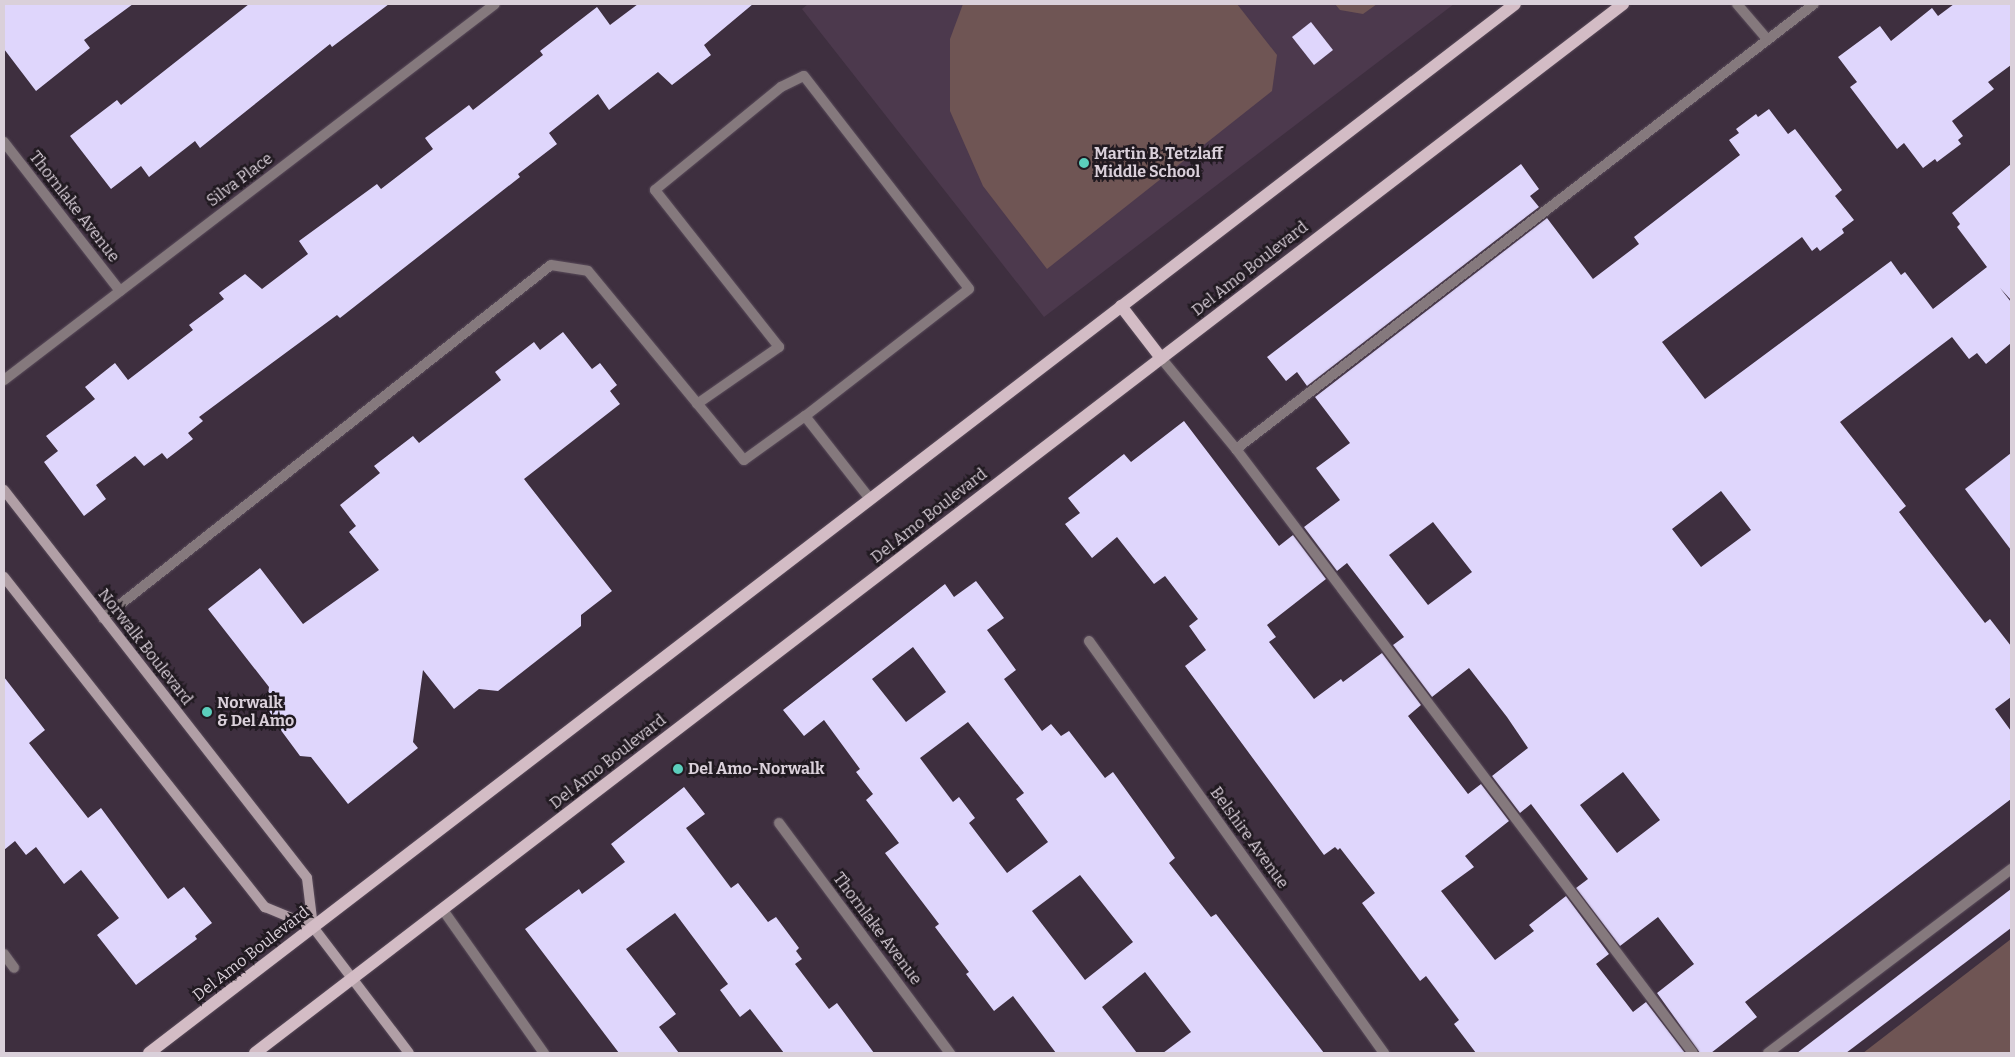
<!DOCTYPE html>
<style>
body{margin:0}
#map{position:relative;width:2015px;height:1057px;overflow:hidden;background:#3e2f3f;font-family:Bitter,serif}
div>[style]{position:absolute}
.built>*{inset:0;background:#4c394d}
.green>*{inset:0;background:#6f5554}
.building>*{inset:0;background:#dfd6fc}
.roads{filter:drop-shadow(0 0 1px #5a4c5b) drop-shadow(0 0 1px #5a4c5b)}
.lane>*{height:10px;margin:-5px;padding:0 5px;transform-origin:5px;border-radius:5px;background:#85797d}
.street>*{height:10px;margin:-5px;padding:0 5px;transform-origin:5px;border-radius:5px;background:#85797d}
.secondary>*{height:10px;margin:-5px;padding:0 5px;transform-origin:5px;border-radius:5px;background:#b19fa6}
.primary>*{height:12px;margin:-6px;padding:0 6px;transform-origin:6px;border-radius:6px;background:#d3bcc5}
.dots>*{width:14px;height:14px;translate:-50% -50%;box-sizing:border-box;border:2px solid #211a21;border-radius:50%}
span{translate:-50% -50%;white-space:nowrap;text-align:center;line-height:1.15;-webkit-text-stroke:5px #211a21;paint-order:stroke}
.poi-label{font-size:16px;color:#dad0da;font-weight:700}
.left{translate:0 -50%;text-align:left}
.street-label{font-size:16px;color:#dad0da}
.frame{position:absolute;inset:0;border:5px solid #dad0da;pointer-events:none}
</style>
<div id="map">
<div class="built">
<i style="clip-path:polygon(808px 4px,1454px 4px,1044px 317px,802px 9px)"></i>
</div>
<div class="green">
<i style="clip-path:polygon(963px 4px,1237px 4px,1277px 55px,1272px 91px,1047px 269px,983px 186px,950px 111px,950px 39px)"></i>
<i style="clip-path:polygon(1335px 4px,1377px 4px,1363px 14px,1340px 10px)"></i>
<i style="clip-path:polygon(2011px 939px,2011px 1053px,1863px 1053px)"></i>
</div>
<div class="building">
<i style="clip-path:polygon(4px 4px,133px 4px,84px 40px,90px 48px,36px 91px,4px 49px)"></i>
<i style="clip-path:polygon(249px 4px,389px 4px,332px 47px,330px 44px,200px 148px,195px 141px,149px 177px,141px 166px,111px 189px,70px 136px,117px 100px,121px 105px)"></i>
<i style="clip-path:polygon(638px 4px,753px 4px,704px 45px,711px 55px,672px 85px,658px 72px,609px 110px,598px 94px,549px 133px,557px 144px,518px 174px,520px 177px,340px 318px,337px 315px,199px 417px,203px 421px,188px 433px,193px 439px,167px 459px,162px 453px,144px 466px,135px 456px,96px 485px,106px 499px,84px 516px,44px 462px,58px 451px,46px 436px,95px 399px,85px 387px,115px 363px,128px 380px,193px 330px,189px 325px,224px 299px,219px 293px,245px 274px,262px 289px,308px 254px,299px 241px,377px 184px,381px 189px,433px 149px,425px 138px,469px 105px,473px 110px,543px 55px,540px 51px,597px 7px,610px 25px)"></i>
<i style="clip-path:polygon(1954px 4px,2011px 4px,2011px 65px,1988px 82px,1994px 89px,1952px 121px,1963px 136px,1958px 140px,1961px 144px,1937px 162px,1935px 159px,1923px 168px,1904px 143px,1897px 149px,1850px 87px,1857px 82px,1838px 57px,1880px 26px,1891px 41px,1932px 8px,1938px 16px)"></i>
<i style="clip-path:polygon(1311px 22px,1333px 50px,1314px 65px,1292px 37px)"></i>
<i style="clip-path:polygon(evenodd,1769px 109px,1788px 134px,1795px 129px,1842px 190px,1835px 196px,1854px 220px,1842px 229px,1844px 233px,1820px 251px,1817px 247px,1812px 251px,1802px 237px,1662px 342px,1705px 399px,1891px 261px,1901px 275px,1905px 272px,1933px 309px,1987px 267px,1957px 227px,1960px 224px,1952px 213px,2011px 164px,2011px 300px,2000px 288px,2011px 302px,2011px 343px,1986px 364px,1977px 353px,1969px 359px,1952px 337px,1840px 422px,1906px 506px,1899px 512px,1929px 551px,1985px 623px,1990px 619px,2011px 646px,2011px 697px,1995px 709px,2011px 731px,2011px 799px,1745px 1002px,1757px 1017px,1711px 1053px,1700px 1053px,1657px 993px,1694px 964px,1658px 917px,1620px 946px,1576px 888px,1588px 879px,1531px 804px,1520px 813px,1492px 776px,1528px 748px,1507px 717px,1469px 668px,1432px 697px,1393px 645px,1404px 637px,1347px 563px,1337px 571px,1304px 527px,1340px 500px,1316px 468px,1350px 443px,1315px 397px,1547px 218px,1593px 279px,1639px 244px,1634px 237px,1740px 155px,1729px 140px,1739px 133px,1736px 129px,1756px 114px,1758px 117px,1769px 109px,1721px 491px,1751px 530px,1701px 567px,1672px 529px,1721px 491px,1769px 109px,1433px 522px,1472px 572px,1428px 605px,1389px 555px,1433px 522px,1769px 109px,1623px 772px,1660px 820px,1617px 853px,1580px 805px,1623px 772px)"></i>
<i style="clip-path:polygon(1521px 164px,1539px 189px,1530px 196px,1539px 207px,1307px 386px,1297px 372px,1286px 381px,1267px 357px)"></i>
<i style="clip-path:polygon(563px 332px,592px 369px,600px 363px,617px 385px,610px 391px,620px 404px,524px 479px,612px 591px,581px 615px,581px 626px,498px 691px,479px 689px,454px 709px,423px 670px,413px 742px,418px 748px,348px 804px,311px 757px,300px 756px,266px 710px,269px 687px,208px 609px,260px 568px,303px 624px,379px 570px,349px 532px,356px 526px,340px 505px,380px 473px,374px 466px,413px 436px,419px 443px,501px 380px,495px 372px,534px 342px,540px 350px)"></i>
<i style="clip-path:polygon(1184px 421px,1279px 546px,1293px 535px,1326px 579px,1267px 625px,1276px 637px,1269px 642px,1314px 699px,1341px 679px,1343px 682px,1382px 653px,1421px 705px,1408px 716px,1468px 794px,1481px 784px,1509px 821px,1465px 856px,1474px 867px,1441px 891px,1495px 960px,1534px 931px,1529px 925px,1566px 896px,1609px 954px,1596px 964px,1633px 1012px,1646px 1002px,1685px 1053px,1476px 1053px,1454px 1024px,1459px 1020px,1426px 976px,1420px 981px,1362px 903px,1375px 893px,1340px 848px,1338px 850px,1335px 847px,1324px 855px,1185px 666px,1206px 650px,1189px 626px,1198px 619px,1165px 576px,1154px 584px,1117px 537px,1092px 558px,1065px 524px,1080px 513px,1068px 498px,1124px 454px,1131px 462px)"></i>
<i style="clip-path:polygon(2011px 453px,2011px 550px,1965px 489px)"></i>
<i style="clip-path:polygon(evenodd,976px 581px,1004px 618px,987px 630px,1016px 670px,1004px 679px,1042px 731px,1051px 724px,1061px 736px,1069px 731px,1105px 778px,1113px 772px,1175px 858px,1169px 863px,1211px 917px,1216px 914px,1324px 1053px,1163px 1053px,1191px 1032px,1145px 972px,1102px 1007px,1137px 1053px,1056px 1053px,1013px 996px,994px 1011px,966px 974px,969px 972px,935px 927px,939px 924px,885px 853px,899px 843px,866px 800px,873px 794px,856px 772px,860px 769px,824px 720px,804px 736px,783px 710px,945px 584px,954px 597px,976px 581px,913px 647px,946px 692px,906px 722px,872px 679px,913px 647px,976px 581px,968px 722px,1024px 793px,1016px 799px,1048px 842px,1007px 873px,969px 823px,975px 818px,959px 797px,953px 802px,920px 758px,968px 722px,976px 581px,1080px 875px,1133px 942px,1085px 980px,1032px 911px,1080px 875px)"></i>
<i style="clip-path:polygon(4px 677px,45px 730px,29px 743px,88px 818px,101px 808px,168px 899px,184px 887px,212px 923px,195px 936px,197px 939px,136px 985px,97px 935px,119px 918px,81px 870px,64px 884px,36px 847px,26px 855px,15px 841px,4px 850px)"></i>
<i style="clip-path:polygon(684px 787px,705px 814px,686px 828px,731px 888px,738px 883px,768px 922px,776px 917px,799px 948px,796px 951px,802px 959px,795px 964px,829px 1009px,837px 1003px,874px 1053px,784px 1053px,750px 1009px,740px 1017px,720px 990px,728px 984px,675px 913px,626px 949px,676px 1014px,659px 1027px,679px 1053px,619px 1053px,525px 929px,579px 889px,582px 894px,625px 862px,611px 844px)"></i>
<i style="clip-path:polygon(2011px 889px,2011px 928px,1846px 1053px,1797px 1053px)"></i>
</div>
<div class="roads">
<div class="lane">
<i style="left:1737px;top:4px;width:46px;rotate:49.4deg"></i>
<i style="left:1161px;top:358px;width:118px;rotate:50.5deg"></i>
<i style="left:1236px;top:449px;width:757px;rotate:52.89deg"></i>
<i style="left:697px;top:404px;width:100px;rotate:-34.8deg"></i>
<i style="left:779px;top:347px;width:200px;rotate:-128.3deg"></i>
<i style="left:655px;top:190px;width:163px;rotate:-39.3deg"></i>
<i style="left:781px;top:87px;width:25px;rotate:-26deg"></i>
<i style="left:804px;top:76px;width:269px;rotate:52.2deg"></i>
<i style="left:969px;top:289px;width:207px;rotate:142.2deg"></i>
<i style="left:1236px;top:449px;width:729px;rotate:-37.59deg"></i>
<i style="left:103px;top:618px;width:570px;rotate:-38.24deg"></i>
<i style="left:551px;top:265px;width:37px;rotate:9deg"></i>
<i style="left:588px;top:271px;width:245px;rotate:50.5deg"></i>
<i style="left:744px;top:460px;width:75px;rotate:-35.8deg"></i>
<i style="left:805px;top:416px;width:105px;rotate:51.9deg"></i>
<i style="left:443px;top:910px;width:175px;rotate:54.8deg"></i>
<i style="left:1768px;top:1053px;width:305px;rotate:-37.1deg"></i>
</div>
<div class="street">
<i style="left:4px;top:142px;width:189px;rotate:52.1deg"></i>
<i style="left:4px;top:380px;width:618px;rotate:-37.44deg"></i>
<i style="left:1089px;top:641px;width:507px;rotate:54.4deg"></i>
<i style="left:779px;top:823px;width:287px;rotate:53.4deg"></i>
<i style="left:4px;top:954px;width:17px;rotate:54deg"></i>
</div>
<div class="secondary">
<i style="left:4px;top:490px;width:492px;rotate:52deg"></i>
<i style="left:307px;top:878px;width:49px;rotate:83deg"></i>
<i style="left:4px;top:577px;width:421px;rotate:51.7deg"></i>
<i style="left:265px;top:907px;width:52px;rotate:22.6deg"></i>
<i style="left:313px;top:927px;width:158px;rotate:52.7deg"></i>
</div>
<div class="primary">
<i style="left:1121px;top:306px;width:66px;rotate:52.4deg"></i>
<i style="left:149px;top:1053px;width:1722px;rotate:-37.52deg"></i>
<i style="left:255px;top:1053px;width:1724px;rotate:-37.48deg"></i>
</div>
</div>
<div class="dots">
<i style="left:1084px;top:163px;background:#5bcebc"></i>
<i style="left:207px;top:712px;background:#5bcebc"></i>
<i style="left:678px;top:769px;background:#5bcebc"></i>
</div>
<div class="poi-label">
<span class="left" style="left:1094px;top:163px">Martin B. Tetzlaff<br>Middle School</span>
<span class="left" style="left:217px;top:712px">Norwalk<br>&amp; Del Amo</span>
<span class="left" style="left:688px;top:769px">Del Amo-Norwalk</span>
</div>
<div class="street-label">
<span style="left:240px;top:180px;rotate:-37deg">Silva Place</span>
<span style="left:74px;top:207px;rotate:52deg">Thornlake Avenue</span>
<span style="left:1250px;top:269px;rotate:-38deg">Del Amo Boulevard</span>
<span style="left:929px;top:516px;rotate:-38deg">Del Amo Boulevard</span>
<span style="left:145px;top:647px;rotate:52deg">Norwalk Boulevard</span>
<span style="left:608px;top:762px;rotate:-38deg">Del Amo Boulevard</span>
<span style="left:1249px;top:838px;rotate:54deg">Belshire Avenue</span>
<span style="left:877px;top:929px;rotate:53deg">Thornlake Avenue</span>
<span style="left:251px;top:954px;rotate:-38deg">Del Amo Boulevard</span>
</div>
<div class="frame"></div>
</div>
